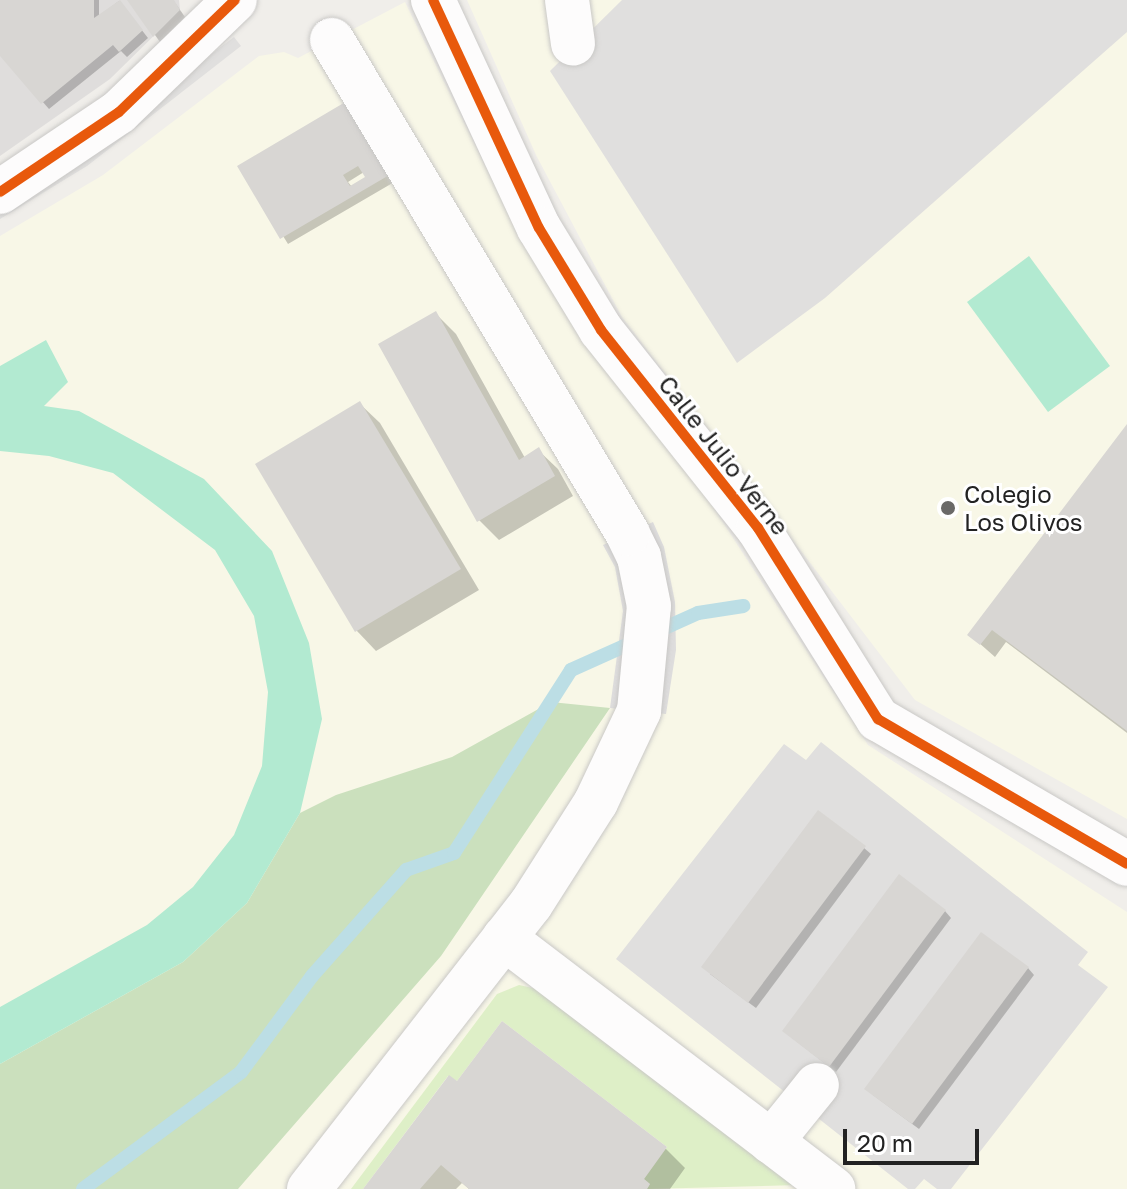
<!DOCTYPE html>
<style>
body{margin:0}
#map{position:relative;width:1127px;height:1189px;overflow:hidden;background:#f0eeea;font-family:"Golos Text",sans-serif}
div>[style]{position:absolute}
.residential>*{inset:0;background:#dfdddc}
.education>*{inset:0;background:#f8f7e7}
.grass>*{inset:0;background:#deefc7}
.forest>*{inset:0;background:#cbe0bd}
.pitch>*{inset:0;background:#b2ead1}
.parking>*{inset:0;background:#e0dfde}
.pier>*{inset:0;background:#dedddd}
.shadow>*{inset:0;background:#0003}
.stream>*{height:14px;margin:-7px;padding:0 7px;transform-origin:7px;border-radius:7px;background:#bcdee5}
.building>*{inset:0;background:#d8d6d3}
.roads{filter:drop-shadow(0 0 2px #c9c8c6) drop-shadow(0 0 2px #c9c8c6)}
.minor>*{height:44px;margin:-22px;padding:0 22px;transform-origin:22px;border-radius:22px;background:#fdfcfc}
.cycleway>*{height:10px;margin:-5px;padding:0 5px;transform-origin:5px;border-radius:5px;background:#e8590c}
.dots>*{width:22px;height:22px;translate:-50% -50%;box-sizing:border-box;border:4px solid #fff;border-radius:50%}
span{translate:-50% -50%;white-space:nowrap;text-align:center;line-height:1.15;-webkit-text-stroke:6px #fff;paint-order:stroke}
.street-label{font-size:24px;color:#222}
.poi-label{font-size:24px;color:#222}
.left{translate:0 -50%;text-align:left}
.scale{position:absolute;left:843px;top:1129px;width:136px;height:36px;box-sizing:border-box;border:4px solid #222;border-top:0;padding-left:10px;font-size:24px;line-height:28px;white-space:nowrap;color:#222;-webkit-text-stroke:6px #fff;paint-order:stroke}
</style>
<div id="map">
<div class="residential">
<i style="clip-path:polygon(0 0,179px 0,180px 10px,110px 79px,0 156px)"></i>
</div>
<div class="education">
<i style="clip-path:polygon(467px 0,1127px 0,1127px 819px,915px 700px,622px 317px,536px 155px)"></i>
<i style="clip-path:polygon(405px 2px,524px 245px,692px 475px,868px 745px,1127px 912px,1127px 1189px,0 1189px,0 236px,103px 175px,259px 56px,284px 52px,298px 58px)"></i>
</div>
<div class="grass">
<i style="clip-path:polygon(519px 985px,537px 989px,799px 1185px,647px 1189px,650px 1184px,644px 1179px,667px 1147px,502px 1021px,457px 1081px,448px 1076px,363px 1189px,351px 1189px,497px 994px)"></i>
</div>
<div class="forest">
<i style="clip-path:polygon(551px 702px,610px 708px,441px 956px,238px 1189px,0 1189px,0 1064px,183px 962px,247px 903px,300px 813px,336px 795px,452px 757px)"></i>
</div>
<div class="pitch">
<i style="clip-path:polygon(1029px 256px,1110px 366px,1048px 412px,967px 302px)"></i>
<i style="clip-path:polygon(46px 340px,68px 382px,44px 406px,79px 411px,204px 479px,272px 551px,309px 643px,322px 719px,300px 813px,247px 903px,183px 962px,0 1064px,0 1007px,147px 925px,193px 887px,234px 835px,262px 766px,268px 692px,254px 616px,215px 550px,113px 473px,49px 456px,0 451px,0 366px)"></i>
</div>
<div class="parking">
<i style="clip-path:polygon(622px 0,1127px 0,1127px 32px,825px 298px,737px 363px,550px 71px)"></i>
<i style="clip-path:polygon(234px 37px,241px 46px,87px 166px,0 219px,0 201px,75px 157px)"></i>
<i style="clip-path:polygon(821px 742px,1088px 952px,1078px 965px,1108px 987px,951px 1189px,937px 1189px,924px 1179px,915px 1189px,908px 1189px,616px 959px,784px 744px,806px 760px)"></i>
</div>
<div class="pier">
<i style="clip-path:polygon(653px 522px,664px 547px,675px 602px,676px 650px,666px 714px,610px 708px,623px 611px,615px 567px,603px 545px)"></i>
</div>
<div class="shadow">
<i style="clip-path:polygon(0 0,99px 0,99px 16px,119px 1px,148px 38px,127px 57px,121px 51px,49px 109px,0 53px)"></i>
<i style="clip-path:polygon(130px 0,173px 0,185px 17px,160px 42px)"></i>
<i style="clip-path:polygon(evenodd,353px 109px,396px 181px,288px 244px,240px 167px,353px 109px,364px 172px,368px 177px,352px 187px,348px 182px,364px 172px)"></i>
<i style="clip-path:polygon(436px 314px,456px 334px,525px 458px,538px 450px,558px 469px,573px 496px,499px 540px,479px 520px)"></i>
<i style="clip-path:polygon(360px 404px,380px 423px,479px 590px,376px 651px,357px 631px,257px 465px)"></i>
<i style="clip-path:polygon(1127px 428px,1127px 733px,1006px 642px,995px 657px,970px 635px)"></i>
<i style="clip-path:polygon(864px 848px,871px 854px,756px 1008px,710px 974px)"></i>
<i style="clip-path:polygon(945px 911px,951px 918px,836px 1072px,791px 1037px)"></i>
<i style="clip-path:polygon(1028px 968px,1034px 975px,919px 1129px,873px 1095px)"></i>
<i style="clip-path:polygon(457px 1084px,666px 1149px,685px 1168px,670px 1189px,469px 1189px,462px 1183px,456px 1189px,365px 1189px)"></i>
</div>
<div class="stream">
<i style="left:83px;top:1189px;width:197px;rotate:-36.5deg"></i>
<i style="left:241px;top:1072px;width:119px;rotate:-53.5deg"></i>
<i style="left:312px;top:976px;width:142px;rotate:-48.4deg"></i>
<i style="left:406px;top:870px;width:51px;rotate:-19.5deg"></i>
<i style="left:454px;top:853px;width:217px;rotate:-57.4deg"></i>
<i style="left:571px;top:670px;width:139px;rotate:-24.2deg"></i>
<i style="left:698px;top:613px;width:46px;rotate:-8.8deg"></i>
</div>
<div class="building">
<i style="clip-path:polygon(0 0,94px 0,94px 18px,120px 0,143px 30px,119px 52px,113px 45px,41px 104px,0 56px)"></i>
<i style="clip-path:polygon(127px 0,174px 0,180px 10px,153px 37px)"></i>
<i style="clip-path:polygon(evenodd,347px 101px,391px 174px,280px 239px,237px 166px,347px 101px,358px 166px,365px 177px,350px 186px,343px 175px,358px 166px)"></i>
<i style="clip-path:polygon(436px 311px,519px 460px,539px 447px,555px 476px,477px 522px,378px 344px)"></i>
<i style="clip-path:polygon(360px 401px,461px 569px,355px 632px,255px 464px)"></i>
<i style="clip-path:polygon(1127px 424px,1127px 731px,992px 630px,980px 645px,967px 635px)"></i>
<i style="clip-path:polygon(818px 810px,866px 846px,748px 1003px,701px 967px)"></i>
<i style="clip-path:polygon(899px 874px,946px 910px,829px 1067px,782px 1031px)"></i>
<i style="clip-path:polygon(981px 932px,1029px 967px,912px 1124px,864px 1089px)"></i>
<i style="clip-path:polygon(502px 1021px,667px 1147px,644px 1179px,650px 1184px,647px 1189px,469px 1189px,441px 1165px,420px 1189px,363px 1189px,449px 1075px,457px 1081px)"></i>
</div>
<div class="roads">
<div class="minor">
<i style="left:433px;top:0;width:251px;rotate:65.1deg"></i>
<i style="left:539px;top:228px;width:119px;rotate:58.7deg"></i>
<i style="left:601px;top:330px;width:253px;rotate:51.6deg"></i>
<i style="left:758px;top:528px;width:226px;rotate:57.9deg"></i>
<i style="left:878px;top:719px;width:288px;rotate:30.2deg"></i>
<i style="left:567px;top:0;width:44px;rotate:82.2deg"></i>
<i style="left:0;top:192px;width:143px;rotate:-33.9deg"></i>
<i style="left:119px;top:112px;width:161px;rotate:-44deg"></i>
<i style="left:504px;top:938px;width:414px;rotate:37.3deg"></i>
<i style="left:771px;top:1142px;width:73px;rotate:-51.1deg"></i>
<i style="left:309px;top:1189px;width:361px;rotate:-52.1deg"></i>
<i style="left:531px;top:904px;width:121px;rotate:-57.5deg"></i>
<i style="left:596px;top:802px;width:101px;rotate:-64.7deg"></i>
<i style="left:639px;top:711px;width:105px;rotate:-84.6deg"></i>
<i style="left:649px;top:606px;width:50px;rotate:-101.5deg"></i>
<i style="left:639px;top:557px;width:25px;rotate:-116deg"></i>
<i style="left:628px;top:534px;width:576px;rotate:-120.93deg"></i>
</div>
</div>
<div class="cycleway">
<i style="left:433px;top:0;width:251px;rotate:65.1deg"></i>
<i style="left:539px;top:228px;width:119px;rotate:58.7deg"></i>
<i style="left:601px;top:330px;width:253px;rotate:51.6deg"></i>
<i style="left:758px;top:528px;width:226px;rotate:57.9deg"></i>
<i style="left:878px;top:719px;width:288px;rotate:30.2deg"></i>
<i style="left:0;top:192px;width:143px;rotate:-33.9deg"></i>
<i style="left:119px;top:112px;width:161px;rotate:-44deg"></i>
</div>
<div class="dots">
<i style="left:948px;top:508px;background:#6a6968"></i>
</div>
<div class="street-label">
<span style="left:724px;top:455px;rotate:52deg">Calle Julio Verne</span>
</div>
<div class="poi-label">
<span class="left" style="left:964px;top:508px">Colegio<br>Los Olivos</span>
</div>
<div class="scale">20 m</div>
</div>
